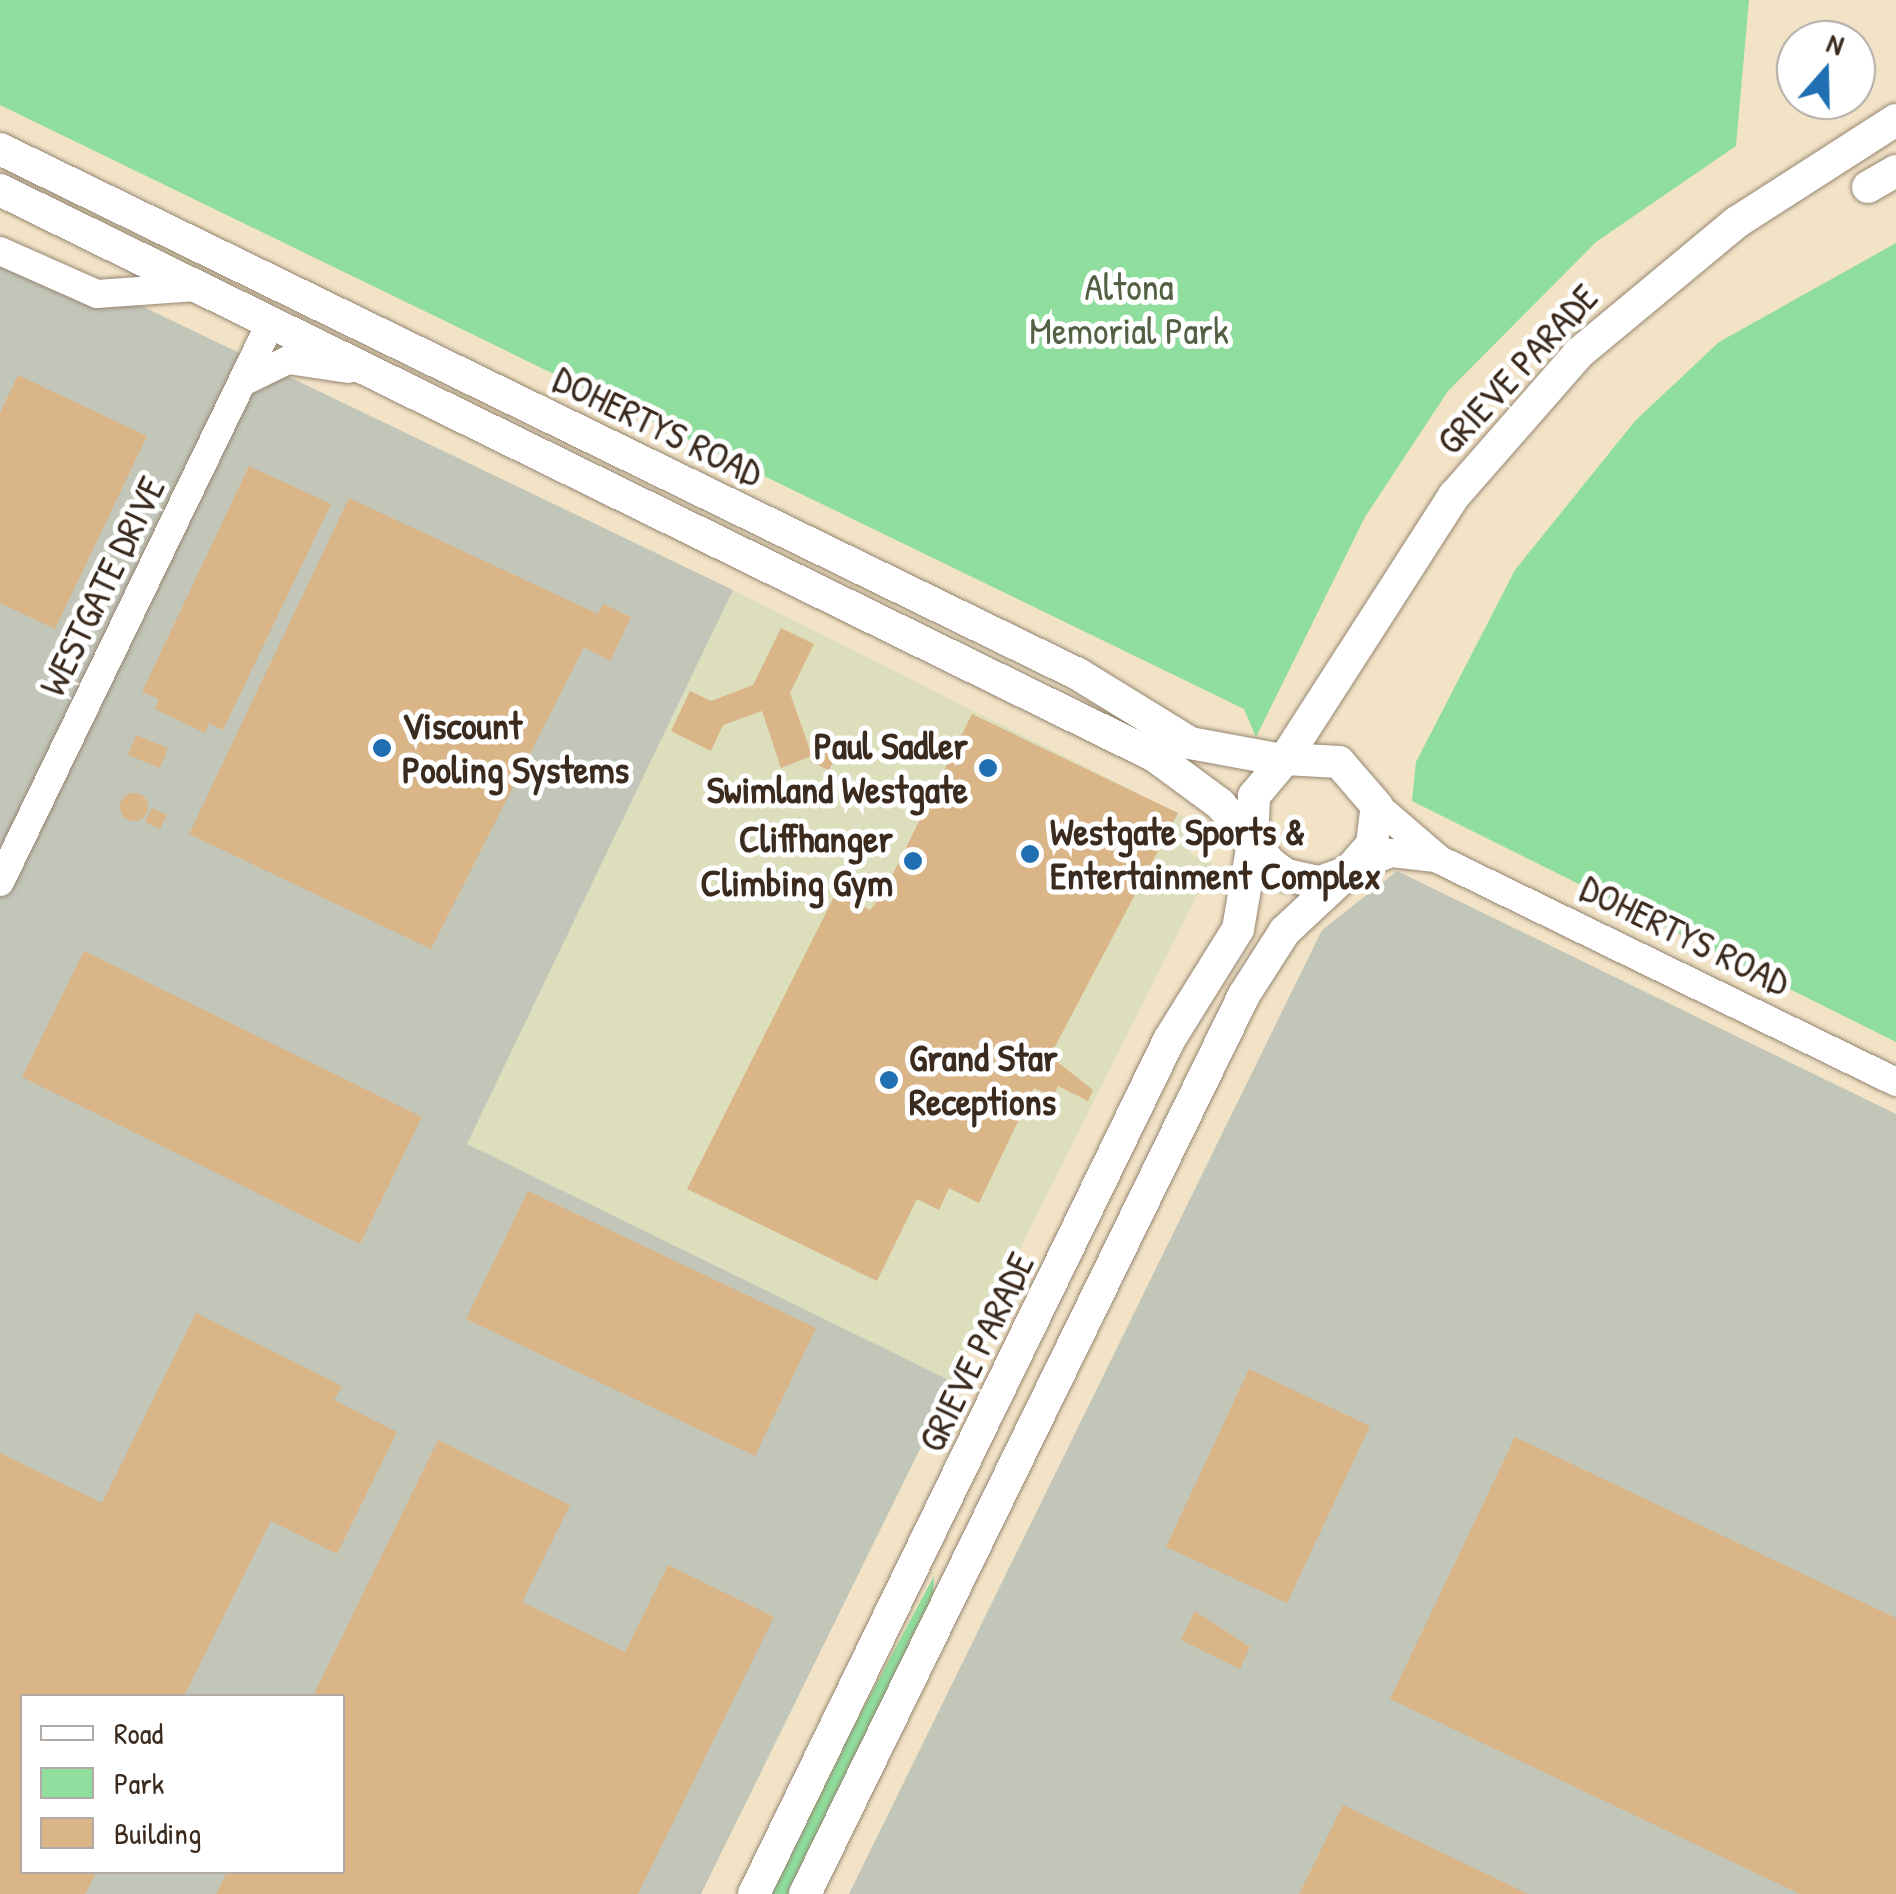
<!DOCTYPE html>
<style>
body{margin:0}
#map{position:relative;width:1896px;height:1894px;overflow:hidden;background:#f2e3c7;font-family:"Patrick Hand",sans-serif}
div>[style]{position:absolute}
.built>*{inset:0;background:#dcdebc}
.industrial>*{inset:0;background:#c2c6b9}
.green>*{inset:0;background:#8fde9d}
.building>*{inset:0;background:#dab588}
.round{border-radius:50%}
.roads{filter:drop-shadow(0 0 2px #968672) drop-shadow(0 0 2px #968672)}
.minor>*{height:28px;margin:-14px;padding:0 14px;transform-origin:14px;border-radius:14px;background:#fff}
.major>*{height:32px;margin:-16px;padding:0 16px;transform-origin:16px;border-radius:16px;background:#fff}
.dots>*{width:28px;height:28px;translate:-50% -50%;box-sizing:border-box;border:5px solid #fff;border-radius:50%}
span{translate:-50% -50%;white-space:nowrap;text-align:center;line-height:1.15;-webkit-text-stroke:10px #fff;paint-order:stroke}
.park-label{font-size:38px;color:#546044}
.street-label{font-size:38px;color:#3b2a1e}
.poi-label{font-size:38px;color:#3b2a1e;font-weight:700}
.left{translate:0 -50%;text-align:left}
.right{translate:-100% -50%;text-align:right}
.legend{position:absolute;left:20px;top:1694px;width:325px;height:180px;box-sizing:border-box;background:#fff;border:2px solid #b1aaa5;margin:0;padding:12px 18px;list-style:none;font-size:30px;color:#3b2a1e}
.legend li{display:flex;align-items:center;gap:20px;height:50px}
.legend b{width:50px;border:2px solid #b1aaa5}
.north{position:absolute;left:1776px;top:20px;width:100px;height:100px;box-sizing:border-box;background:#fff;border:2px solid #b1aaa5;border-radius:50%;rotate:20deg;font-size:28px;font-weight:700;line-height:40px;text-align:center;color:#3b2a1e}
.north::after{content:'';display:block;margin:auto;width:35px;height:45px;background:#1f6fb2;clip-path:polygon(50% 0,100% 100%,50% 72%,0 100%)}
</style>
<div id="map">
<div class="built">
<i style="clip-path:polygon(733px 590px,1177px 813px,1201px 828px,1190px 853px,1213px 864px,953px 1382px,467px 1144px)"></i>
</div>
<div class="industrial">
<i style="clip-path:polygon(evenodd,0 238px,733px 590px,467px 1144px,953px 1382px,701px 1894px,0 1894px,0 238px,22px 1696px,342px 1696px,342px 1872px,22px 1872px,22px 1696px)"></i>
<i style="clip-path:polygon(1397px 871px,1896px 1114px,1896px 1894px,849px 1894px,1322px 930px)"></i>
</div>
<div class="green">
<i style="clip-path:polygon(0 0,1749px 0,1736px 146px,1596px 242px,1448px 391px,1365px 517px,1256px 737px,1244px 709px,0 105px)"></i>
<i style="clip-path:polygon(1896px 243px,1896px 1042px,1412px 801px,1416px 762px,1515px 570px,1635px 421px,1719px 342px)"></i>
<i style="clip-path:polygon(934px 1576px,933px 1602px,792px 1894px,764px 1894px)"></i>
</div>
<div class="building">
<i style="clip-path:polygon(18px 375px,147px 436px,55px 629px,0 603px,0 413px)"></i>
<i style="clip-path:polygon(249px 466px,331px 504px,223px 730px,209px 723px,205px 733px,155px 709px,159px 699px,142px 692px)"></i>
<i style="clip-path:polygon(349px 498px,598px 614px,603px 604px,631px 617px,610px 661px,584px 647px,431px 949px,189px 834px)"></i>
<i style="clip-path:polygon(781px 628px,814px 644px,790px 693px,812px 756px,781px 768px,762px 711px,723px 725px,711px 751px,671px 731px,690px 691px,711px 701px,753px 685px)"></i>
<i style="clip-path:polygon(972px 714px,1178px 813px,1050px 1056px,1093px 1090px,1088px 1101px,1058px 1086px,1053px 1097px,1034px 1088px,979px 1203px,949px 1188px,939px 1210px,917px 1199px,877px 1281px,687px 1189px,836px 893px,870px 910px,883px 894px)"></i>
<i style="clip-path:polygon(136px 735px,168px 748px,160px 768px,128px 755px)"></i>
<i style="clip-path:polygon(829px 740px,841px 746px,829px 770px,810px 762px)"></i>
<i class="round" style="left:120px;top:793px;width:28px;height:28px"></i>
<i style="clip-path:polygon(152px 808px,167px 815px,160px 829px,145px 822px)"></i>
<i style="clip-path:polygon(84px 951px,422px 1117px,360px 1244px,22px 1077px)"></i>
<i style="clip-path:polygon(528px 1191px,816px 1328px,755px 1456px,466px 1319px)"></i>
<i style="clip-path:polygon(196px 1313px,342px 1386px,334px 1400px,397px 1432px,337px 1554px,271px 1521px,184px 1696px,22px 1696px,22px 1872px,97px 1872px,85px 1894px,0 1894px,0 1453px,102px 1503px)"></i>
<i style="clip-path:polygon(1249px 1369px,1370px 1426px,1287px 1603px,1166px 1547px)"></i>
<i style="clip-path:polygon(1515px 1437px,1896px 1618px,1896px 1894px,1800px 1894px,1390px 1699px)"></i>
<i style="clip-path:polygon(438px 1440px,570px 1505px,522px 1602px,625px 1652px,668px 1565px,774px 1617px,638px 1894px,216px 1894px,227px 1872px,342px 1872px,342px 1696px,313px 1696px)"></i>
<i style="clip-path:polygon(1195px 1611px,1250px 1647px,1240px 1669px,1181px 1640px)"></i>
<i style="clip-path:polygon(1343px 1805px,1528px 1894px,1299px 1894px)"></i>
</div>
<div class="roads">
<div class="minor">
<i style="left:0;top:251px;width:106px;rotate:23.9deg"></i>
<i style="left:97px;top:294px;width:100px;rotate:-4deg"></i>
<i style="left:243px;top:382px;width:50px;rotate:-26.1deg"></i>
<i style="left:288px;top:360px;width:61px;rotate:8.5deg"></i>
<i style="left:1377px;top:806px;width:83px;rotate:40.6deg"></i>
<i style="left:1440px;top:860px;width:507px;rotate:25.96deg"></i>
<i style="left:1354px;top:868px;width:40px;rotate:-22deg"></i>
<i style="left:1391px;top:853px;width:43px;rotate:6.6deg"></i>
<i style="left:0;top:882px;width:622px;rotate:-64.18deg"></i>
</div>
<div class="major">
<i style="left:0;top:149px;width:1199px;rotate:25.97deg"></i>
<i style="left:1078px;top:674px;width:132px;rotate:31.6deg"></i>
<i style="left:1190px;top:743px;width:95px;rotate:10.4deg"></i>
<i style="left:1868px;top:187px;width:32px;rotate:-30deg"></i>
<i style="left:0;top:190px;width:1286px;rotate:26.11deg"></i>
<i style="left:1155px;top:756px;width:81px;rotate:36.4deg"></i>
<i style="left:1220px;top:804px;width:79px;rotate:49.6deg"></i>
<i style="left:1271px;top:864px;width:19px;rotate:36deg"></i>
<i style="left:1286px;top:875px;width:35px;rotate:12deg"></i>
<i style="left:1320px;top:882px;width:30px;rotate:-20deg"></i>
<i style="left:1348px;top:872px;width:37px;rotate:-49deg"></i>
<i style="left:1372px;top:844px;width:38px;rotate:-83deg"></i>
<i style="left:1377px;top:806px;width:58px;rotate:-130.8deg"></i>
<i style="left:1339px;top:762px;width:54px;rotate:-176.8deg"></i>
<i style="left:1285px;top:759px;width:48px;rotate:130deg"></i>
<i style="left:1254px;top:796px;width:45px;rotate:92.5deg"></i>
<i style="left:1285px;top:759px;width:313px;rotate:-57.3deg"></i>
<i style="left:1454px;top:496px;width:190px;rotate:-48.8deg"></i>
<i style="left:1579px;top:353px;width:205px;rotate:-39.7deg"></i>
<i style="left:1737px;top:222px;width:189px;rotate:-32.7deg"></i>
<i style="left:754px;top:1894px;width:949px;rotate:-64.08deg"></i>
<i style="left:1169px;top:1040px;width:131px;rotate:-58.1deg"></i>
<i style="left:1238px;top:929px;width:87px;rotate:-80.1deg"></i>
<i style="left:805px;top:1894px;width:1000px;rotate:-63.97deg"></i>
<i style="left:1244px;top:995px;width:76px;rotate:-57.4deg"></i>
<i style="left:1285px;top:931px;width:82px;rotate:-43deg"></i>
</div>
</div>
<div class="dots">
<i style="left:382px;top:748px;background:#1f6fb2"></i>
<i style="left:988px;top:768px;background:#1f6fb2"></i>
<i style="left:1030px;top:854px;background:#1f6fb2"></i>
<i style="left:913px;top:861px;background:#1f6fb2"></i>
<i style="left:889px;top:1080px;background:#1f6fb2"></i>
</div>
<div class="park-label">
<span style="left:1129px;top:309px">Altona<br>Memorial Park</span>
</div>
<div class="street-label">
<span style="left:1517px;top:369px;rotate:-47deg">GRIEVE PARADE</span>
<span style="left:658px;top:426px;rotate:26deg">DOHERTYS ROAD</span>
<span style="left:102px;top:586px;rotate:-64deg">WESTGATE DRIVE</span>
<span style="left:1685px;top:935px;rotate:26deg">DOHERTYS ROAD</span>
<span style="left:976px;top:1352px;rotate:-64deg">GRIEVE PARADE</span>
</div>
<div class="poi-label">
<span class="left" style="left:402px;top:748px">Viscount<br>Pooling Systems</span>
<span class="right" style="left:968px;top:768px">Paul Sadler<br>Swimland Westgate</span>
<span class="left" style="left:1050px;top:854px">Westgate Sports &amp;<br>Entertainment Complex</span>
<span class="right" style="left:893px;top:861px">Cliffhanger<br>Climbing Gym</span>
<span class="left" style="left:909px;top:1080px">Grand Star<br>Receptions</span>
</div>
<ul class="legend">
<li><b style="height:12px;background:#fff"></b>Road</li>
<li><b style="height:28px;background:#8fde9d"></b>Park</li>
<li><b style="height:28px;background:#dab588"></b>Building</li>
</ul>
<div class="north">N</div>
</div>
